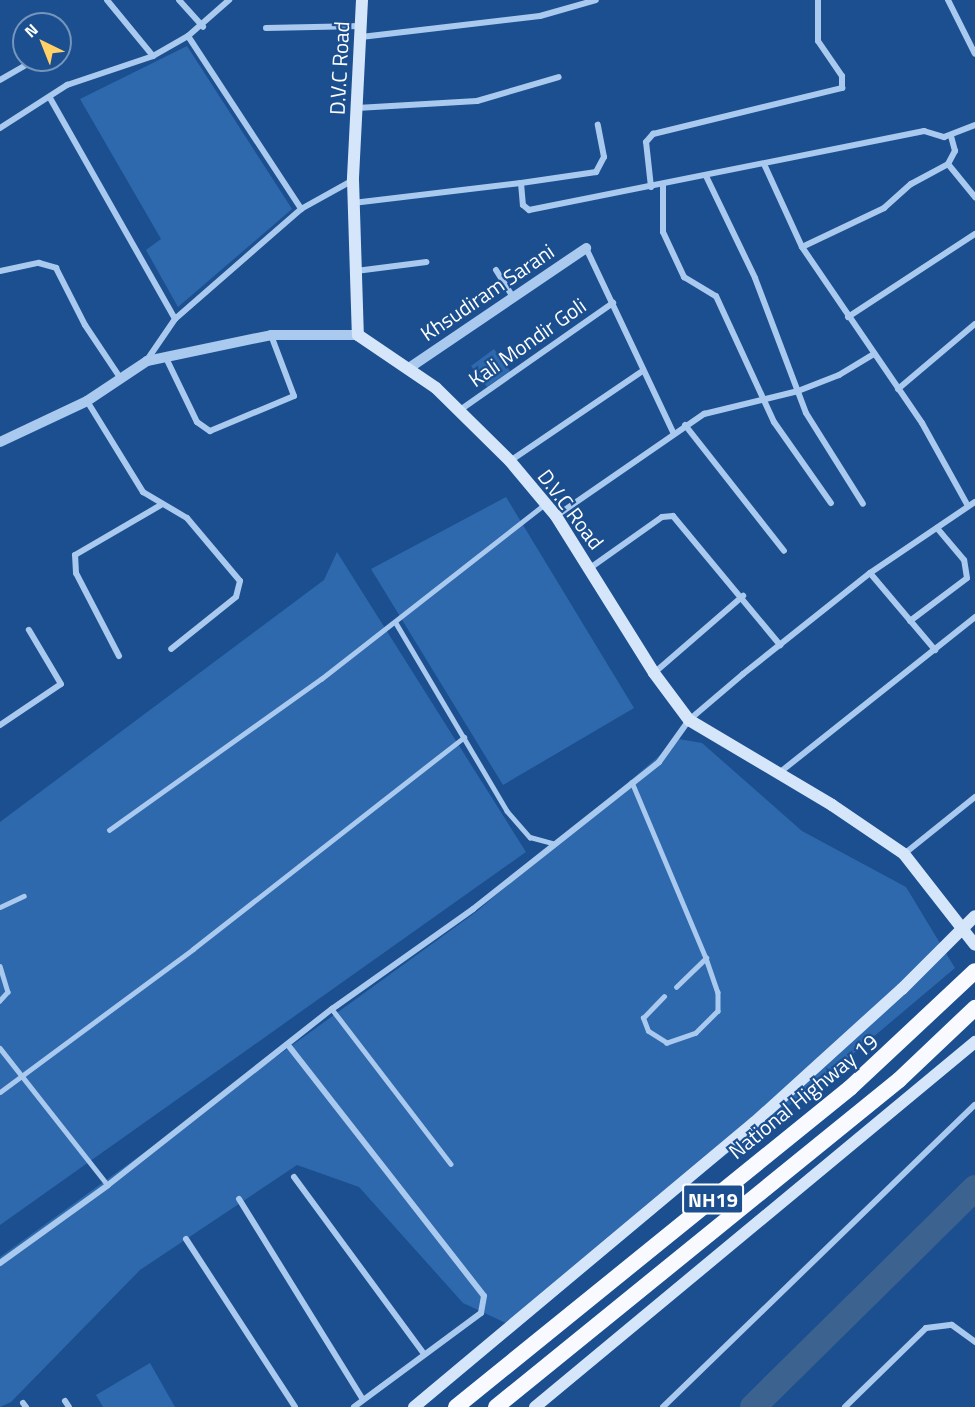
<!DOCTYPE html>
<style>
body{margin:0}
#map{position:relative;width:975px;height:1407px;overflow:hidden;background:#1b4f8f;font-family:"Titillium Web",sans-serif}
div>[style]{position:absolute}
.green>*{inset:0;background:#2e69ad}
.river>*{height:26px;margin:-13px;padding:0 13px;transform-origin:13px;border-radius:13px;background:#3c6290}
.service>*{height:4.5px;margin:-2.25px;padding:0 2.25px;transform-origin:2.25px;border-radius:2.25px;background:#a9c9ee}
.minor>*{height:6px;margin:-3px;padding:0 3px;transform-origin:3px;border-radius:3px;background:#a9c9ee}
.tertiary>*{height:10px;margin:-5px;padding:0 5px;transform-origin:5px;border-radius:5px;background:#a9c9ee}
.secondary>*{height:12px;margin:-6px;padding:0 6px;transform-origin:6px;border-radius:6px;background:#d6e6fa}
.trunk>*{height:16px;margin:-8px;padding:0 8px;transform-origin:8px;border-radius:8px;background:#f8faff}
span{translate:-50% -50%;white-space:nowrap;text-align:center;line-height:1.15;-webkit-text-stroke:4.5px #1b4f8f;paint-order:stroke}
.shield-label span{padding:2px 4px;background:#1b4f8f;border:2px solid;border-radius:4px;-webkit-text-stroke-width:0}
.shield-label{font-size:20px;color:#fff;font-weight:700}
.street-label{font-size:21px;color:#fff}
.north{position:absolute;left:12px;top:12px;width:60px;height:60px;box-sizing:border-box;background:#1b4f8f;border:2px solid #7695bc;border-radius:50%;rotate:317deg;font-size:16px;font-weight:700;line-height:24px;text-align:center;color:#fff}
.north::after{content:'';display:block;margin:auto;width:21px;height:27px;background:#ffd166;clip-path:polygon(50% 0,100% 100%,50% 72%,0 100%)}
</style>
<div id="map">
<div class="green">
<i style="clip-path:polygon(187px 46px,292px 209px,178px 307px,146px 250px,161px 239px,80px 99px)"></i>
<i style="clip-path:polygon(494px 349px,510px 371px,487px 387px,471px 366px)"></i>
<i style="clip-path:polygon(506px 497px,634px 708px,503px 785px,371px 569px)"></i>
<i style="clip-path:polygon(337px 552px,526px 852px,0 1225px,0 822px,324px 580px)"></i>
<i style="clip-path:polygon(679px 739px,702px 743px,802px 831px,906px 887px,955px 968px,821px 1081px,508px 1324px,463px 1303px,359px 1187px,297px 1165px,140px 1270px,11px 1402px,0 1407px,0 1257px,476px 912px)"></i>
<i style="clip-path:polygon(150px 1363px,175px 1407px,103px 1407px,96px 1395px)"></i>
</div>
<div class="river">
<i style="left:753px;top:1407px;width:312px;rotate:-44.6deg"></i>
</div>
<div class="service">
<i style="left:396px;top:623px;width:218px;rotate:59.4deg"></i>
<i style="left:507px;top:811px;width:35px;rotate:49deg"></i>
<i style="left:530px;top:837px;width:23px;rotate:15deg"></i>
<i style="left:632px;top:782px;width:191px;rotate:67.2deg"></i>
<i style="left:706px;top:958px;width:36px;rotate:71deg"></i>
<i style="left:718px;top:992px;width:19px;rotate:90deg"></i>
<i style="left:718px;top:1011px;width:31px;rotate:135deg"></i>
<i style="left:696px;top:1033px;width:31px;rotate:161deg"></i>
<i style="left:667px;top:1043px;width:22px;rotate:-148deg"></i>
<i style="left:648px;top:1031px;width:14px;rotate:-111deg"></i>
<i style="left:643px;top:1018px;width:30px;rotate:-46deg"></i>
<i style="left:109px;top:830px;width:260px;rotate:-35.5deg"></i>
<i style="left:321px;top:679px;width:284px;rotate:-38deg"></i>
<i style="left:0;top:907px;width:26px;rotate:-25deg"></i>
<i style="left:0;top:966px;width:27px;rotate:73deg"></i>
<i style="left:8px;top:992px;width:12px;rotate:132deg"></i>
<i style="left:676px;top:987px;width:42px;rotate:-44deg"></i>
<i style="left:332px;top:1009px;width:195px;rotate:52.5deg"></i>
<i style="left:0;top:1048px;width:174px;rotate:51.8deg"></i>
<i style="left:0;top:1092px;width:240px;rotate:-36.5deg"></i>
<i style="left:193px;top:949px;width:344px;rotate:-38deg"></i>
</div>
<div class="minor">
<i style="left:107px;top:0;width:72px;rotate:50.6deg"></i>
<i style="left:179px;top:0;width:36px;rotate:48deg"></i>
<i style="left:948px;top:0;width:60px;rotate:63.4deg"></i>
<i style="left:266px;top:28px;width:95px;rotate:-1.2deg"></i>
<i style="left:188px;top:36px;width:55px;rotate:-41.3deg"></i>
<i style="left:361px;top:37px;width:180px;rotate:-6.7deg"></i>
<i style="left:540px;top:16px;width:58px;rotate:-15.9deg"></i>
<i style="left:0;top:80px;width:39px;rotate:-30deg"></i>
<i style="left:50px;top:98px;width:254px;rotate:60.5deg"></i>
<i style="left:357px;top:108px;width:120px;rotate:-3.3deg"></i>
<i style="left:477px;top:101px;width:85px;rotate:-16.3deg"></i>
<i style="left:0;top:128px;width:80px;rotate:-32.7deg"></i>
<i style="left:67px;top:85px;width:91px;rotate:-18.6deg"></i>
<i style="left:153px;top:56px;width:40px;rotate:-29.7deg"></i>
<i style="left:188px;top:36px;width:207px;rotate:56.8deg"></i>
<i style="left:764px;top:164px;width:91px;rotate:65.4deg"></i>
<i style="left:802px;top:247px;width:213px;rotate:55.7deg"></i>
<i style="left:922px;top:423px;width:95px;rotate:61deg"></i>
<i style="left:948px;top:164px;width:43px;rotate:50.7deg"></i>
<i style="left:706px;top:176px;width:113px;rotate:64.3deg"></i>
<i style="left:755px;top:278px;width:144px;rotate:69.3deg"></i>
<i style="left:806px;top:413px;width:107px;rotate:57.9deg"></i>
<i style="left:521px;top:183px;width:76px;rotate:-8.3deg"></i>
<i style="left:596px;top:172px;width:17px;rotate:-62deg"></i>
<i style="left:604px;top:157px;width:33px;rotate:-101deg"></i>
<i style="left:663px;top:185px;width:47px;rotate:90deg"></i>
<i style="left:663px;top:232px;width:50px;rotate:65deg"></i>
<i style="left:684px;top:277px;width:37px;rotate:31deg"></i>
<i style="left:716px;top:296px;width:139px;rotate:65.3deg"></i>
<i style="left:774px;top:422px;width:99px;rotate:54.9deg"></i>
<i style="left:651px;top:187px;width:45px;rotate:-96.3deg"></i>
<i style="left:646px;top:142px;width:11px;rotate:-49deg"></i>
<i style="left:653px;top:134px;width:195px;rotate:-13.7deg"></i>
<i style="left:842px;top:88px;width:12px;rotate:-90deg"></i>
<i style="left:842px;top:76px;width:42px;rotate:-124.4deg"></i>
<i style="left:818px;top:41px;width:41px;rotate:-90deg"></i>
<i style="left:353px;top:203px;width:169px;rotate:-6.8deg"></i>
<i style="left:521px;top:183px;width:22px;rotate:85deg"></i>
<i style="left:523px;top:205px;width:8px;rotate:40deg"></i>
<i style="left:529px;top:210px;width:403px;rotate:-11.3deg"></i>
<i style="left:924px;top:131px;width:21px;rotate:17deg"></i>
<i style="left:944px;top:137px;width:33px;rotate:-21deg"></i>
<i style="left:802px;top:247px;width:91px;rotate:-25.4deg"></i>
<i style="left:884px;top:208px;width:36px;rotate:-42deg"></i>
<i style="left:911px;top:184px;width:42px;rotate:-28.4deg"></i>
<i style="left:948px;top:164px;width:15px;rotate:-62deg"></i>
<i style="left:955px;top:151px;width:16px;rotate:-105deg"></i>
<i style="left:586px;top:248px;width:204px;rotate:64.7deg"></i>
<i style="left:496px;top:270px;width:32px;rotate:58deg"></i>
<i style="left:0;top:271px;width:40px;rotate:-12deg"></i>
<i style="left:39px;top:263px;width:18px;rotate:16deg"></i>
<i style="left:56px;top:268px;width:64px;rotate:63deg"></i>
<i style="left:85px;top:325px;width:65px;rotate:56.3deg"></i>
<i style="left:356px;top:271px;width:71px;rotate:-7.3deg"></i>
<i style="left:848px;top:317px;width:152px;rotate:-33.2deg"></i>
<i style="left:147px;top:360px;width:50px;rotate:-55.7deg"></i>
<i style="left:175px;top:319px;width:167px;rotate:-41.1deg"></i>
<i style="left:301px;top:209px;width:60px;rotate:-29.1deg"></i>
<i style="left:167px;top:360px;width:69px;rotate:64.2deg"></i>
<i style="left:197px;top:422px;width:16px;rotate:35deg"></i>
<i style="left:210px;top:431px;width:91px;rotate:-22.6deg"></i>
<i style="left:294px;top:396px;width:65px;rotate:-110.7deg"></i>
<i style="left:898px;top:389px;width:101px;rotate:-40.2deg"></i>
<i style="left:87px;top:401px;width:107px;rotate:58.4deg"></i>
<i style="left:143px;top:492px;width:51px;rotate:30.6deg"></i>
<i style="left:187px;top:518px;width:82px;rotate:49.9deg"></i>
<i style="left:240px;top:581px;width:16px;rotate:104deg"></i>
<i style="left:236px;top:597px;width:83px;rotate:141.3deg"></i>
<i style="left:460px;top:410px;width:187px;rotate:-35deg"></i>
<i style="left:685px;top:425px;width:160px;rotate:51.8deg"></i>
<i style="left:510px;top:461px;width:158px;rotate:-34.2deg"></i>
<i style="left:556px;top:516px;width:180px;rotate:-34.6deg"></i>
<i style="left:704px;top:414px;width:97px;rotate:-13.7deg"></i>
<i style="left:798px;top:391px;width:44px;rotate:-21.3deg"></i>
<i style="left:839px;top:375px;width:39px;rotate:-31deg"></i>
<i style="left:590px;top:568px;width:88px;rotate:-35.3deg"></i>
<i style="left:662px;top:517px;width:11px;rotate:-5deg"></i>
<i style="left:673px;top:516px;width:168px;rotate:50.3deg"></i>
<i style="left:870px;top:573px;width:101px;rotate:49.8deg"></i>
<i style="left:910px;top:621px;width:71px;rotate:-37deg"></i>
<i style="left:967px;top:578px;width:18px;rotate:-99deg"></i>
<i style="left:964px;top:560px;width:42px;rotate:-130.2deg"></i>
<i style="left:119px;top:656px;width:93px;rotate:-117.4deg"></i>
<i style="left:76px;top:573px;width:18px;rotate:-93deg"></i>
<i style="left:75px;top:555px;width:99px;rotate:-30.2deg"></i>
<i style="left:654px;top:673px;width:118px;rotate:-40.9deg"></i>
<i style="left:0;top:725px;width:73px;rotate:-33.9deg"></i>
<i style="left:61px;top:684px;width:63px;rotate:-120.7deg"></i>
<i style="left:779px;top:773px;width:251px;rotate:-38.5deg"></i>
<i style="left:904px;top:854px;width:91px;rotate:-38.8deg"></i>
<i style="left:288px;top:1045px;width:318px;rotate:52deg"></i>
<i style="left:484px;top:1296px;width:17px;rotate:100deg"></i>
<i style="left:481px;top:1313px;width:158px;rotate:143.5deg"></i>
<i style="left:294px;top:1177px;width:220px;rotate:53.7deg"></i>
<i style="left:239px;top:1199px;width:236px;rotate:58.3deg"></i>
<i style="left:186px;top:1239px;width:200px;rotate:57deg"></i>
<i style="left:0;top:1263px;width:133px;rotate:-35.8deg"></i>
<i style="left:108px;top:1185px;width:285px;rotate:-38.2deg"></i>
<i style="left:332px;top:1009px;width:173px;rotate:-35.3deg"></i>
<i style="left:473px;top:909px;width:237px;rotate:-38.3deg"></i>
<i style="left:659px;top:762px;width:52px;rotate:-54.5deg"></i>
<i style="left:689px;top:720px;width:71px;rotate:-40.4deg"></i>
<i style="left:743px;top:674px;width:162px;rotate:-38.5deg"></i>
<i style="left:870px;top:573px;width:127px;rotate:-34.1deg"></i>
<i style="left:65px;top:1401px;width:7px;rotate:56deg"></i>
<i style="left:23px;top:1403px;width:5px;rotate:53deg"></i>
<i style="left:663px;top:1407px;width:434px;rotate:-44.1deg"></i>
<i style="left:845px;top:1407px;width:113px;rotate:-44.3deg"></i>
<i style="left:926px;top:1328px;width:26px;rotate:-7deg"></i>
<i style="left:952px;top:1325px;width:29px;rotate:36deg"></i>
</div>
<div class="tertiary">
<i style="left:409px;top:368px;width:214px;rotate:-34.1deg"></i>
<i style="left:0;top:442px;width:96px;rotate:-25.2deg"></i>
<i style="left:87px;top:401px;width:72px;rotate:-33.7deg"></i>
<i style="left:147px;top:361px;width:127px;rotate:-11.8deg"></i>
<i style="left:271px;top:335px;width:87px"></i>
</div>
<div class="secondary">
<i style="left:362px;top:0;width:180px;rotate:92.9deg"></i>
<i style="left:353px;top:180px;width:155px;rotate:88.2deg"></i>
<i style="left:358px;top:335px;width:94px;rotate:34.2deg"></i>
<i style="left:436px;top:388px;width:104px;rotate:44.6deg"></i>
<i style="left:510px;top:461px;width:72px;rotate:50.1deg"></i>
<i style="left:556px;top:516px;width:185px;rotate:58deg"></i>
<i style="left:654px;top:673px;width:59px;rotate:53.3deg"></i>
<i style="left:689px;top:720px;width:166px;rotate:30.7deg"></i>
<i style="left:832px;top:805px;width:87px;rotate:34.2deg"></i>
<i style="left:904px;top:854px;width:115px;rotate:52deg"></i>
<i style="left:414px;top:1407px;width:443px;rotate:-39.9deg"></i>
<i style="left:754px;top:1123px;width:200px;rotate:-42.2deg"></i>
<i style="left:902px;top:989px;width:103px;rotate:-45deg"></i>
<i style="left:535px;top:1407px;width:572px;rotate:-39.68deg"></i>
</div>
<div class="trunk">
<i style="left:456px;top:1407px;width:507px;rotate:-39deg"></i>
<i style="left:850px;top:1088px;width:171px;rotate:-43.1deg"></i>
<i style="left:496px;top:1407px;width:519px;rotate:-39.06deg"></i>
<i style="left:899px;top:1080px;width:105px;rotate:-43.5deg"></i>
</div>
<div class="shield-label">
<span style="left:713px;top:1199px">NH19</span>
</div>
<div class="street-label">
<span style="left:339px;top:68px;rotate:-87deg">D.V.C Road</span>
<span style="left:487px;top:292px;rotate:-34deg">Khsudiram Sarani</span>
<span style="left:527px;top:342px;rotate:-35deg">Kali Mondir Goli</span>
<span style="left:571px;top:509px;rotate:53deg">D.V.C Road</span>
<span style="left:803px;top:1096px;rotate:-39deg">National Highway 19</span>
</div>
<div class="north">N</div>
</div>
